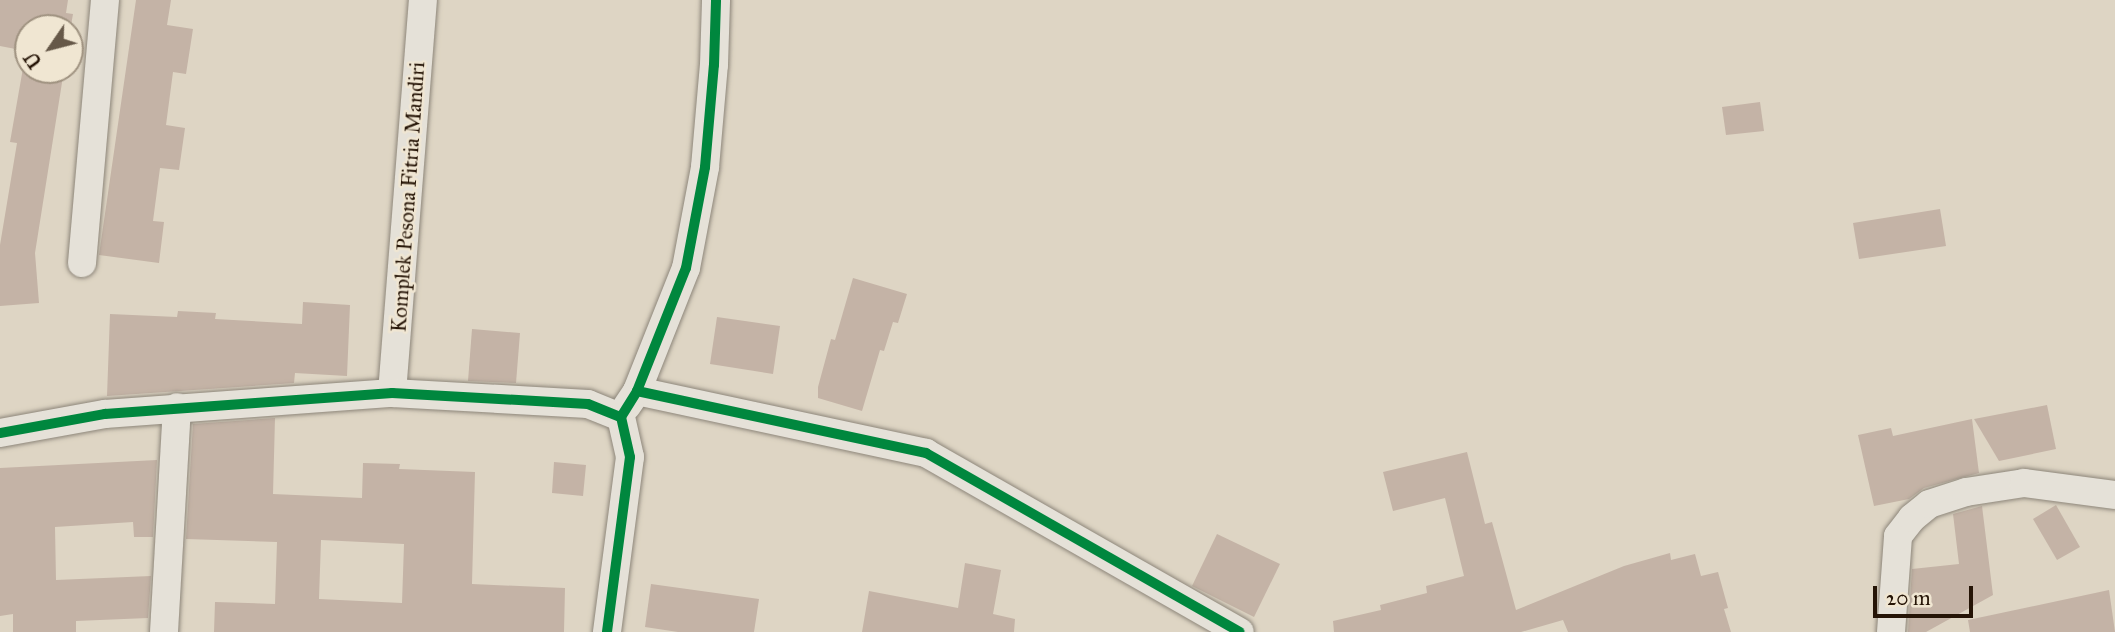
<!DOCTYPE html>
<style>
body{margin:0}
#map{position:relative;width:2115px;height:632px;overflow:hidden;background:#ded5c4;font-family:"IM FELL Great Primer",serif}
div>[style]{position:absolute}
.building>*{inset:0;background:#c4b3a6}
.roads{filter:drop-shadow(0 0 2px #8d867a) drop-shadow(0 0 2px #8d867a)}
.minor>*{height:28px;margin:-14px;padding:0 14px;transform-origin:14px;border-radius:14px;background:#e5e1d8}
.cycleway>*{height:10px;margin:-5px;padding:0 5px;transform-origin:5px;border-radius:5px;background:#00873e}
span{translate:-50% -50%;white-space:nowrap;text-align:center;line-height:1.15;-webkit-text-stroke:5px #f0e6d2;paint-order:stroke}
.street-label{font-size:21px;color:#251406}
.north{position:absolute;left:14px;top:14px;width:70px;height:70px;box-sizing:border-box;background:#f0e6d2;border:2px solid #9f9280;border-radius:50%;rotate:235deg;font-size:19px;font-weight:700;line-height:28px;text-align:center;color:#251406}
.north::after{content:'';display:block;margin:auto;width:24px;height:32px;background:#665848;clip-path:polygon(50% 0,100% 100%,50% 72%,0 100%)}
.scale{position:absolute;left:1873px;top:586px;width:100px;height:32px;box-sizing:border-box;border:4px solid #251406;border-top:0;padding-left:9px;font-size:21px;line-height:24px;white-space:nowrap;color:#251406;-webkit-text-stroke:5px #f0e6d2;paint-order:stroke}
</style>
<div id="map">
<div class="building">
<i style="clip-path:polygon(0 0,68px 0,66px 13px,73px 14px,70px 31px,70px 28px,28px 28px,28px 70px,64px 70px,35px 253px,39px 303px,0 306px,0 245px,17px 143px,10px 142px,26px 51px,0 46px)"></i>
<i style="clip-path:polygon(136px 0,171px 0,167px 25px,193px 29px,186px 74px,173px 72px,166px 125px,185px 128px,179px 170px,160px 168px,153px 221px,164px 222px,159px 263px,99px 255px)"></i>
<i style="clip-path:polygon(1760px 102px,1764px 131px,1726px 135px,1722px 107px)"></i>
<i style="clip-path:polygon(1940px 209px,1946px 246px,1859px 259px,1853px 223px)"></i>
<i style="clip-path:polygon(853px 278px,907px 294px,898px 323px,893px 322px,884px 351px,880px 350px,862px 411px,818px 398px,818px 387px,831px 339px,835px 340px)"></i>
<i style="clip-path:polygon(303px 302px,350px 305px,347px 376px,295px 373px,294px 383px,107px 396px,110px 314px,177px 317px,178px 311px,216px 313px,215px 319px,302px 324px)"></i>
<i style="clip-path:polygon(717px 317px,780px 326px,773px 374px,710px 364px)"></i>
<i style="clip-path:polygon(472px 329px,520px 333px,516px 383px,468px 381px)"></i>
<i style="clip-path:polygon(2047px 405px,2056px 449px,1999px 461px,1974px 419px)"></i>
<i style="clip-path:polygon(evenodd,275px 418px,273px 494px,362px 498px,363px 463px,400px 464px,399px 469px,475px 472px,472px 584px,565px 588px,564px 632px,214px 632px,215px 602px,275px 604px,277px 542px,186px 539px,193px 424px,275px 418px,321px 540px,404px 544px,402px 603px,319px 599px,321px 540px)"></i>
<i style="clip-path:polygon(1972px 419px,1979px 473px,1924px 488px,1909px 499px,1874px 506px,1858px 435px,1891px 428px,1893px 436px)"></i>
<i style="clip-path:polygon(1467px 452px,1485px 524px,1492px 522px,1516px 610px,1624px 566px,1670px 553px,1671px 560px,1695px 554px,1701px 576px,1718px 572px,1728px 608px,1724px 609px,1731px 632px,1568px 632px,1563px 620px,1521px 632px,1334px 632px,1333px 621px,1381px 610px,1380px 605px,1427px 593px,1426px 586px,1464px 576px,1445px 498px,1393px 511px,1383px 472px)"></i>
<i style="clip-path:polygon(157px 460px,153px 537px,134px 537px,133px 522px,55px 527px,56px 580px,151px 576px,148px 618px,76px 621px,76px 632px,13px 632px,13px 614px,0 616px,0 468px)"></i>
<i style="clip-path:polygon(554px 462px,586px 465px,583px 496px,552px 493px)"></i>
<i style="clip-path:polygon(2056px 505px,2080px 547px,2057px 560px,2033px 519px)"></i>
<i style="clip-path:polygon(1982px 506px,1993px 595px,1926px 632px,1908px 632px,1912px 569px,1959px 564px,1953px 514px)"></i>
<i style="clip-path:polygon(1217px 534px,1280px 564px,1254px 617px,1192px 586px)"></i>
<i style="clip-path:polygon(965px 563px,1001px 570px,993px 614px,1015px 619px,1014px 632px,862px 632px,869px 591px,958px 608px)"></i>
<i style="clip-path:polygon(651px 584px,759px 599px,754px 632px,678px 632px,645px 627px)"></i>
<i style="clip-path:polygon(2109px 590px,2115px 632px,1970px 632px,1968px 620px)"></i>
</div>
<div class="roads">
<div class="minor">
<i style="left:82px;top:263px;width:264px;rotate:-85deg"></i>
<i style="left:637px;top:391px;width:296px;rotate:12.1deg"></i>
<i style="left:926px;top:453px;width:361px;rotate:29.7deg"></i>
<i style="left:392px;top:393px;width:394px;rotate:-85.5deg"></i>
<i style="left:627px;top:406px;width:18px;rotate:-56deg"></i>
<i style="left:637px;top:391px;width:132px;rotate:-68.3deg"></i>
<i style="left:686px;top:268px;width:103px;rotate:-79.3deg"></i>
<i style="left:705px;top:167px;width:102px;rotate:-85deg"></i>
<i style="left:714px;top:65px;width:65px;rotate:-88.2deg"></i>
<i style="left:0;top:433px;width:107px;rotate:-10.3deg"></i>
<i style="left:105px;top:414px;width:288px;rotate:-4.2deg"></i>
<i style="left:392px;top:393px;width:196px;rotate:3.2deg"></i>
<i style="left:588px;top:404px;width:35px;rotate:22deg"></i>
<i style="left:621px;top:417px;width:41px;rotate:77.3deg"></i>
<i style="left:630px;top:457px;width:177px;rotate:97.5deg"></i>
<i style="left:164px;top:632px;width:225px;rotate:-86.7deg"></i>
<i style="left:1891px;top:632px;width:96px;rotate:-85.8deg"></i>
<i style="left:1898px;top:536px;width:23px;rotate:-52deg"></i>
<i style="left:1912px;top:518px;width:22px;rotate:-39deg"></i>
<i style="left:1929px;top:504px;width:39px;rotate:-18deg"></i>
<i style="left:1966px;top:492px;width:59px;rotate:-8.8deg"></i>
<i style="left:2024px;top:483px;width:92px;rotate:7.5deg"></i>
</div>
</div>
<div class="cycleway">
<i style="left:637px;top:391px;width:296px;rotate:12.1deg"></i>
<i style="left:926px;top:453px;width:361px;rotate:29.7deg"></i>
<i style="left:621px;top:417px;width:31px;rotate:-58deg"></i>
<i style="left:637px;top:391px;width:132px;rotate:-68.3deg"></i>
<i style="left:686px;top:268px;width:103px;rotate:-79.3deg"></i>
<i style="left:705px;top:167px;width:102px;rotate:-85deg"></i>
<i style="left:714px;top:65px;width:65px;rotate:-88.2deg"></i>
<i style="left:0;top:433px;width:107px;rotate:-10.3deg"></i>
<i style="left:105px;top:414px;width:288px;rotate:-4.2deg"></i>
<i style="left:392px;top:393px;width:196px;rotate:3.2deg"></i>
<i style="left:588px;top:404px;width:35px;rotate:22deg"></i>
<i style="left:621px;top:417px;width:41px;rotate:77.3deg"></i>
<i style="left:630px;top:457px;width:177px;rotate:97.5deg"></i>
</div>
<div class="street-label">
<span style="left:408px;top:197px;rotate:-86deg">Komplek Pesona Fitria Mandiri</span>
</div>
<div class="north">U</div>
<div class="scale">20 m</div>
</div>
